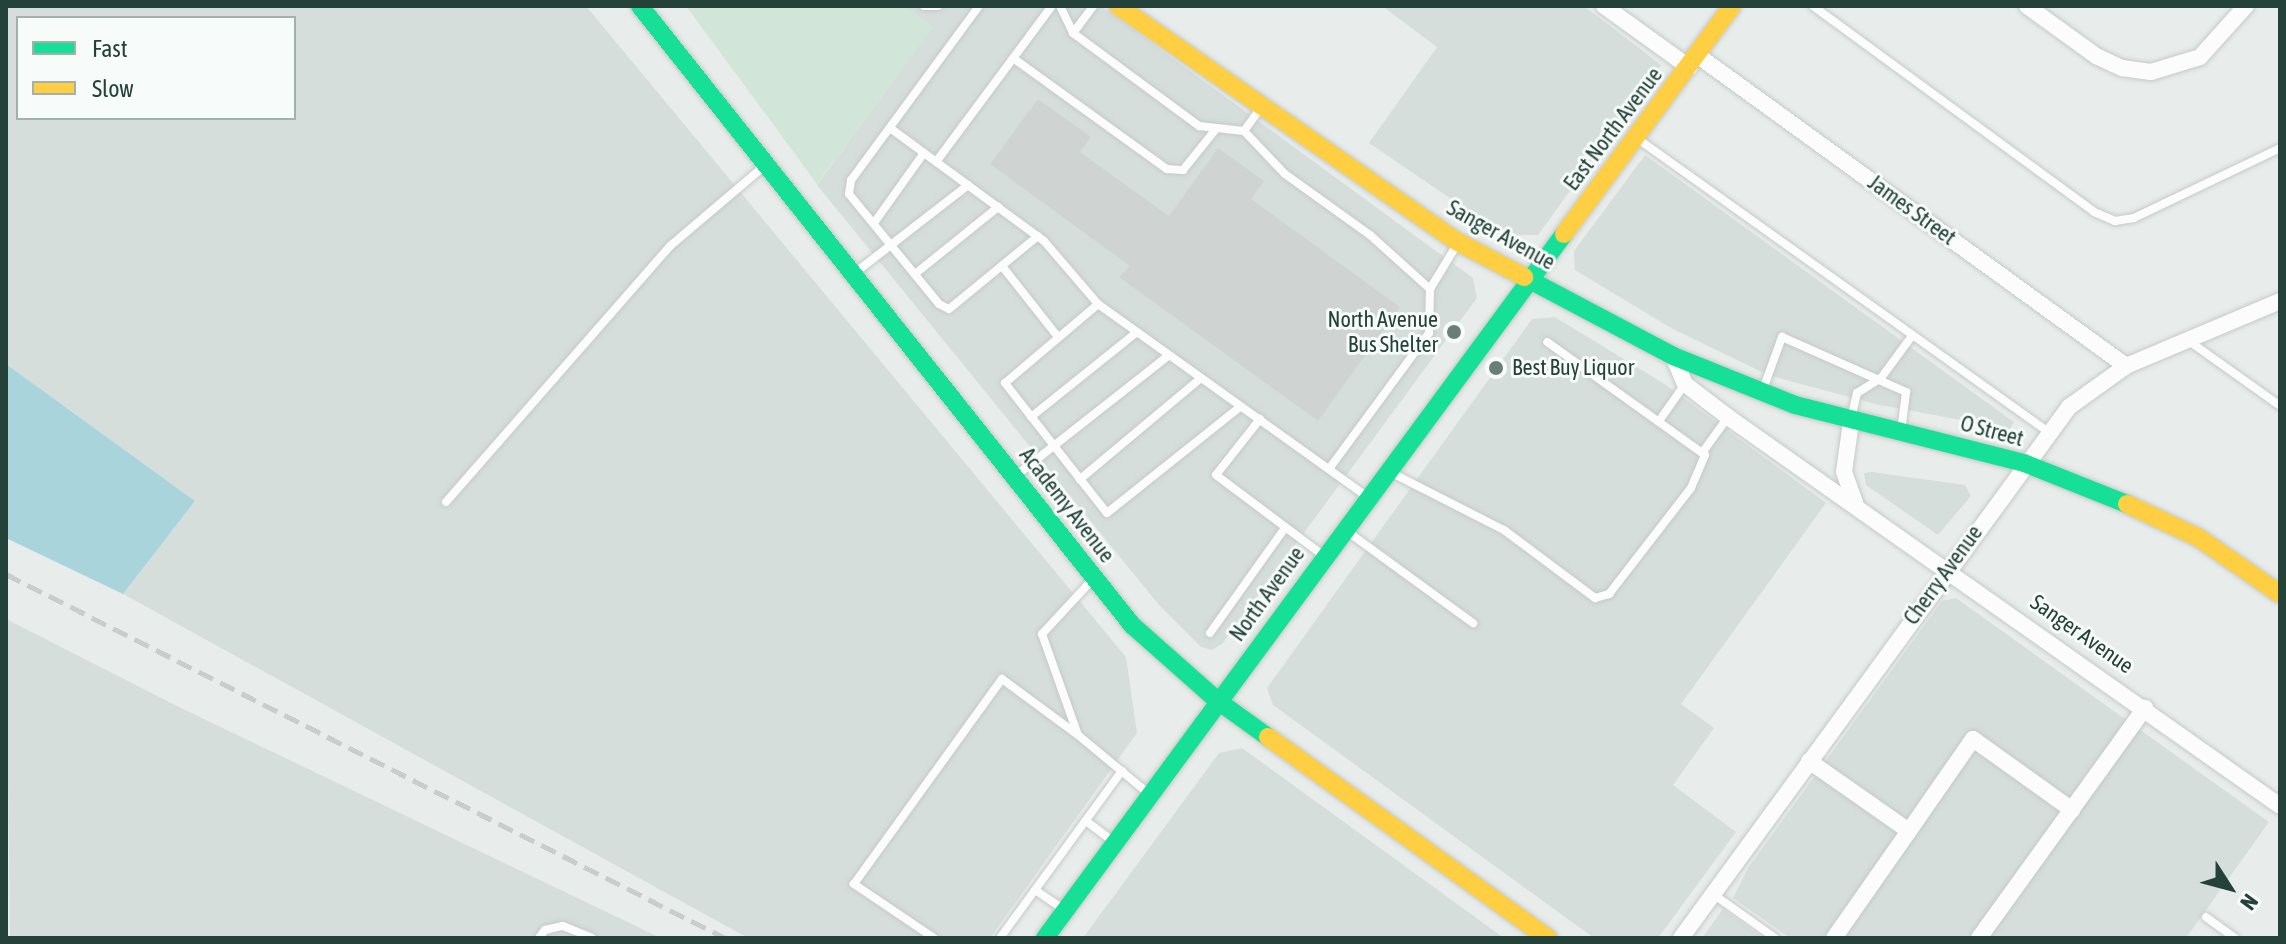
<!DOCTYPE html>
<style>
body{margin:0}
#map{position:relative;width:2286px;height:944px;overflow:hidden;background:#e8edeb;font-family:"Asap Condensed",sans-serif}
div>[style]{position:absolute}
.built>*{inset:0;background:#d6dedb}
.green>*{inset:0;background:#d1e6d8}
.water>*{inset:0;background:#a9d4db}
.building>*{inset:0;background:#cfd4d2}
.roads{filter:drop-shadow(0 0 2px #c5cac8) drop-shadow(0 0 2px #c5cac8)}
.lane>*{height:8px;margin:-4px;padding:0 4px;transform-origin:4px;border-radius:4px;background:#fcfcfc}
.street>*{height:16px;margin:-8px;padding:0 8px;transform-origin:8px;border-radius:8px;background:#fcfcfc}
.fast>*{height:18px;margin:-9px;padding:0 9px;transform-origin:9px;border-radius:9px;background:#16e098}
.slow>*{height:18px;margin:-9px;padding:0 9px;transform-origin:9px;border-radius:9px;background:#ffcf43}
.rail>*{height:5px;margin-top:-2.5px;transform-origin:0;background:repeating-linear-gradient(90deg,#c9cdcc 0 16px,transparent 0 24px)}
.dots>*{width:22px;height:22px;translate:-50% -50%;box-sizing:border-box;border:4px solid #f7fbf9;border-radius:50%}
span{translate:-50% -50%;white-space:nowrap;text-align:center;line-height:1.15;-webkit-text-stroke:6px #f7fbf9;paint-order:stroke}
.street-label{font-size:22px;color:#24423a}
.poi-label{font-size:22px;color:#24423a}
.right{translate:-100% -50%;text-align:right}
.left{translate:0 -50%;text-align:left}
.frame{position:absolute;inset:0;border:8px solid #24423a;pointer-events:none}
.legend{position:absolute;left:16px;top:16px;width:280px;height:104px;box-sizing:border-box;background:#f7fbf9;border:2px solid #a3b1ad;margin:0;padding:10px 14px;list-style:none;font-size:24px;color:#24423a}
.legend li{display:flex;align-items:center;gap:16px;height:40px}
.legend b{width:40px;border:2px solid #a3b1ad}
.north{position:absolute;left:2190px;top:848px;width:80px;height:80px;-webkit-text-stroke:6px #f7fbf9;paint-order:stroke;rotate:126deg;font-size:22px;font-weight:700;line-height:32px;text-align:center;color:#24423a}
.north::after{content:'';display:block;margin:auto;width:28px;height:36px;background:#24423a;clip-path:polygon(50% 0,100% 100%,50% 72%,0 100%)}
</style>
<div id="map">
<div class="built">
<i style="clip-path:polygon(evenodd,6px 6px,586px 6px,1126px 657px,1137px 733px,990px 938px,748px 938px,123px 594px,195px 501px,6px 364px,6px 6px,18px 18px,294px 18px,294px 118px,18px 118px,18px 18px)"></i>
<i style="clip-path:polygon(904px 6px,1101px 6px,1473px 278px,1477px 298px,1222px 644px,1212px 650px,1201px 647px,1159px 605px,817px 185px,932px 27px)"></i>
<i style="clip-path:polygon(1382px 6px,1584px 6px,1661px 65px,1538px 235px,1504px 235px,1369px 143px,1437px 47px)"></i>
<i style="clip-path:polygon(1645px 155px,2014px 422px,2010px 429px,1875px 404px,1768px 375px,1671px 328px,1575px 270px,1574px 251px)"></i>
<i style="clip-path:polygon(1555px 317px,1666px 385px,1826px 503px,1681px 704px,1714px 728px,1673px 785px,1736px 832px,1658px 938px,1594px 938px,1273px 705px,1267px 688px,1532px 319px)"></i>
<i style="clip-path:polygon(1872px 472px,1965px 485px,1971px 496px,1938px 535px,1866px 485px,1864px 473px)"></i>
<i style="clip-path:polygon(1956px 598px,2269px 822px,2186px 938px,1790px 938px,1733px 898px,1748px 868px,1942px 601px)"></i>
<i style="clip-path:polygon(6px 619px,179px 707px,661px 938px,10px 938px)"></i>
<i style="clip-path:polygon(1242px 748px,1504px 938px,1083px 938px,1219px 753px)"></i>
<i style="clip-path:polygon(1723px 909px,1763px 938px,1702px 938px)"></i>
</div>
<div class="green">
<i style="clip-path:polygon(686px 6px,904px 6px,933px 27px,817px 184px)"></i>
</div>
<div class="water">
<i style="clip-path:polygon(6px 364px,195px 501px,123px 594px,6px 538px)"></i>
</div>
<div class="building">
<i style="clip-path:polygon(1038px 99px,1091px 137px,1080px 152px,1169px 216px,1218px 148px,1264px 181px,1251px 199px,1400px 307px,1318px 421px,1119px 277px,1130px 266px,990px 164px)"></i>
</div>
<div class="roads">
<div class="lane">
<i style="left:924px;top:6px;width:14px"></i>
<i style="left:979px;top:6px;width:216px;rotate:126.3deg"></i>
<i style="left:851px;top:180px;width:14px;rotate:98deg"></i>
<i style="left:849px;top:194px;width:142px;rotate:50.7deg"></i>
<i style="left:939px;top:304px;width:11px;rotate:27deg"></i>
<i style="left:949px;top:309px;width:115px;rotate:-39.4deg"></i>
<i style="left:1060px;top:6px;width:30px;rotate:64deg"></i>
<i style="left:1073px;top:33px;width:157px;rotate:36.4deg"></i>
<i style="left:1199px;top:126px;width:45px;rotate:6.3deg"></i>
<i style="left:1244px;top:131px;width:59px;rotate:46.4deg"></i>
<i style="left:1285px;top:174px;width:105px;rotate:35.7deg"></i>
<i style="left:1370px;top:235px;width:81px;rotate:42deg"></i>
<i style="left:1813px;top:6px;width:348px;rotate:36.2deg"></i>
<i style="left:2094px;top:212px;width:23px;rotate:23deg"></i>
<i style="left:2115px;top:221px;width:19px;rotate:-9deg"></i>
<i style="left:2134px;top:218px;width:162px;rotate:-25.6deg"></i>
<i style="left:1073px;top:33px;width:34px;rotate:-53deg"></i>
<i style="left:1013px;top:58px;width:190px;rotate:35.8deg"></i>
<i style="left:1167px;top:169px;width:16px;rotate:4deg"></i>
<i style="left:1183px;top:170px;width:53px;rotate:-51.2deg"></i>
<i style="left:890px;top:128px;width:191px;rotate:36.3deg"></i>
<i style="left:1044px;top:241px;width:83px;rotate:49.4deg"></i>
<i style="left:1098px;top:304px;width:332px;rotate:35.6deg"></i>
<i style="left:1244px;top:131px;width:27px;rotate:-54deg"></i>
<i style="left:1638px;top:139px;width:503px;rotate:35.52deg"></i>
<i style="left:936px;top:162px;width:194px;rotate:-53.4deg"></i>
<i style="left:874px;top:223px;width:86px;rotate:-54.5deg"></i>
<i style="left:1002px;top:266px;width:90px;rotate:51.7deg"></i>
<i style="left:856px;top:272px;width:142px;rotate:-37.8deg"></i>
<i style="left:915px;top:274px;width:107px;rotate:-38.9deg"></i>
<i style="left:2189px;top:341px;width:112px;rotate:35.5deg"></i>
<i style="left:1201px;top:378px;width:158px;rotate:140.1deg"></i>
<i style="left:1080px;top:479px;width:43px;rotate:51.5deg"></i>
<i style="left:1107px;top:513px;width:171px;rotate:-38.6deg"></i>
<i style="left:1762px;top:392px;width:59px;rotate:-70deg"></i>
<i style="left:1782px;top:337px;width:136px;rotate:23.9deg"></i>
<i style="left:1906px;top:392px;width:40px;rotate:97.1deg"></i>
<i style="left:1031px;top:417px;width:136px;rotate:-38.7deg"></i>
<i style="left:1260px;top:419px;width:71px;rotate:128.2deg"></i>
<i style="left:1216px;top:475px;width:135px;rotate:36.9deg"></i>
<i style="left:1851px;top:419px;width:27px;rotate:-77deg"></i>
<i style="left:1857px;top:393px;width:28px;rotate:-32deg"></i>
<i style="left:1881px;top:378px;width:52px;rotate:-53.6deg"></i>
<i style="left:1659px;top:421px;width:45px;rotate:-54.9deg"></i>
<i style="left:1702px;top:453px;width:44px;rotate:-54.2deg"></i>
<i style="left:1329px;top:469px;width:169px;rotate:-53.7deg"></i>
<i style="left:1429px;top:333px;width:44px;rotate:-88.7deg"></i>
<i style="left:1430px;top:289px;width:54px;rotate:-58.7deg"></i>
<i style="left:1392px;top:473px;width:126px;rotate:27deg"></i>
<i style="left:1504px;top:530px;width:114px;rotate:36.8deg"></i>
<i style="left:1595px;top:598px;width:15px;rotate:-16deg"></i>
<i style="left:1609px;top:594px;width:134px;rotate:-52.3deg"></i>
<i style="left:1691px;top:488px;width:36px;rotate:-67deg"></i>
<i style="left:1705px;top:455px;width:194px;rotate:-144.4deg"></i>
<i style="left:1018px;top:474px;width:192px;rotate:-38.2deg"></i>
<i style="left:1080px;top:479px;width:122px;rotate:-128deg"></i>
<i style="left:1005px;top:383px;width:122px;rotate:-40.3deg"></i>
<i style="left:446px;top:502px;width:340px;rotate:-48.8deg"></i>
<i style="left:670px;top:246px;width:121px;rotate:-40.3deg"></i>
<i style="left:1348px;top:532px;width:155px;rotate:36.1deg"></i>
<i style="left:1093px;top:579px;width:75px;rotate:132.8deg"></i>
<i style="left:1042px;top:634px;width:107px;rotate:70.4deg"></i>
<i style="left:1078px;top:735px;width:92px;rotate:39.7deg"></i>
<i style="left:1210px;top:633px;width:129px;rotate:-54.5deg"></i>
<i style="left:1086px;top:821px;width:35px;rotate:37deg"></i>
<i style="left:1035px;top:890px;width:36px;rotate:34deg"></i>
<i style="left:1713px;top:894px;width:76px;rotate:35.4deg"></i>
<i style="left:2206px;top:917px;width:36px;rotate:36deg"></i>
<i style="left:539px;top:938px;width:10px;rotate:-53deg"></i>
<i style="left:545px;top:930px;width:18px;rotate:-13deg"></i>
<i style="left:563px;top:926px;width:31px;rotate:22deg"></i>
<i style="left:934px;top:938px;width:97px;rotate:-146deg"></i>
<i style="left:854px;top:884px;width:253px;rotate:-54.2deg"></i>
<i style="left:1002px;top:679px;width:94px;rotate:36.4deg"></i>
<i style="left:1000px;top:938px;width:207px;rotate:-53.9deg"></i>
</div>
<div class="street">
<i style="left:1604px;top:6px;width:105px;rotate:35.7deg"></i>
<i style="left:2027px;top:6px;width:85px;rotate:35.9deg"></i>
<i style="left:2096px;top:56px;width:29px;rotate:25deg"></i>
<i style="left:2122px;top:68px;width:29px;rotate:8deg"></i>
<i style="left:2151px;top:72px;width:51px;rotate:-17deg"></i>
<i style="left:2200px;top:57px;width:69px;rotate:-48deg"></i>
<i style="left:1697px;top:55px;width:530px;rotate:35.94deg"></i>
<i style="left:1673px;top:356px;width:30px;rotate:67deg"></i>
<i style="left:1685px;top:384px;width:54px;rotate:37.5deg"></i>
<i style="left:1728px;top:417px;width:675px;rotate:35.17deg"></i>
<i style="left:1851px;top:422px;width:50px;rotate:98deg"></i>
<i style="left:1844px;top:472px;width:33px;rotate:70deg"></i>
<i style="left:1809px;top:761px;width:122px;rotate:35deg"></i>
<i style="left:1909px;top:831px;width:131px;rotate:125deg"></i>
<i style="left:1909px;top:831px;width:112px;rotate:-55.2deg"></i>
<i style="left:1973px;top:739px;width:122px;rotate:35.6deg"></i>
<i style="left:1681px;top:938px;width:658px;rotate:-53.84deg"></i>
<i style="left:2069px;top:407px;width:70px;rotate:-35.7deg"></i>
<i style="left:2126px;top:366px;width:167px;rotate:-22.9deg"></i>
<i style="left:1979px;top:938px;width:284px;rotate:-54.2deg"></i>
</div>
<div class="fast">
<i style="left:640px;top:6px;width:791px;rotate:51.52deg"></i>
<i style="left:1132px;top:625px;width:115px;rotate:41.5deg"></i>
<i style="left:1218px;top:701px;width:62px;rotate:35.8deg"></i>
<i style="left:1524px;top:277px;width:169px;rotate:27.9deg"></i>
<i style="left:1673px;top:356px;width:131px;rotate:21.9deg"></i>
<i style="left:1795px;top:405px;width:236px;rotate:14.2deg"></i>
<i style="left:2024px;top:463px;width:111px;rotate:21.7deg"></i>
<i style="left:1045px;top:938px;width:875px;rotate:-53.6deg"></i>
</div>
<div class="slow">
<i style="left:1118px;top:6px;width:414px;rotate:34.8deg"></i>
<i style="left:1458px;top:242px;width:75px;rotate:27.9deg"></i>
<i style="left:1564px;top:234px;width:283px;rotate:-53.6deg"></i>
<i style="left:2127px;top:504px;width:80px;rotate:25.3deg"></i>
<i style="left:2199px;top:538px;width:98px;rotate:34.7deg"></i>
<i style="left:1268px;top:737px;width:345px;rotate:35.7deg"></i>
</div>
</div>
<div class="rail">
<i style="left:6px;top:574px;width:806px;rotate:26.85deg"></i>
</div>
<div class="dots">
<i style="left:1454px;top:332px;background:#697e78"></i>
<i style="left:1496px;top:368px;background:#697e78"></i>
</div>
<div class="street-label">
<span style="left:1613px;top:129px;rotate:-53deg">East North Avenue</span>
<span style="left:1912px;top:210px;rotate:36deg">James Street</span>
<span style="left:1501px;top:235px;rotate:29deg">Sanger Avenue</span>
<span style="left:1992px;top:431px;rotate:15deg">O Street</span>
<span style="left:1067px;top:505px;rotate:52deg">Academy Avenue</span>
<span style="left:1943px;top:575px;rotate:-54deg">Cherry Avenue</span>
<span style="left:1267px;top:594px;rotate:-54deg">North Avenue</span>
<span style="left:2082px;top:634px;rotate:35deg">Sanger Avenue</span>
</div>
<div class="poi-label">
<span class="right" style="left:1438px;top:332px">North Avenue<br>Bus Shelter</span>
<span class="left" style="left:1512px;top:368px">Best Buy Liquor</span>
</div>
<div class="frame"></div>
<ul class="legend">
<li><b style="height:10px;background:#16e098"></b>Fast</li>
<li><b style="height:10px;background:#ffcf43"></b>Slow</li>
</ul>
<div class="north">N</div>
</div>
